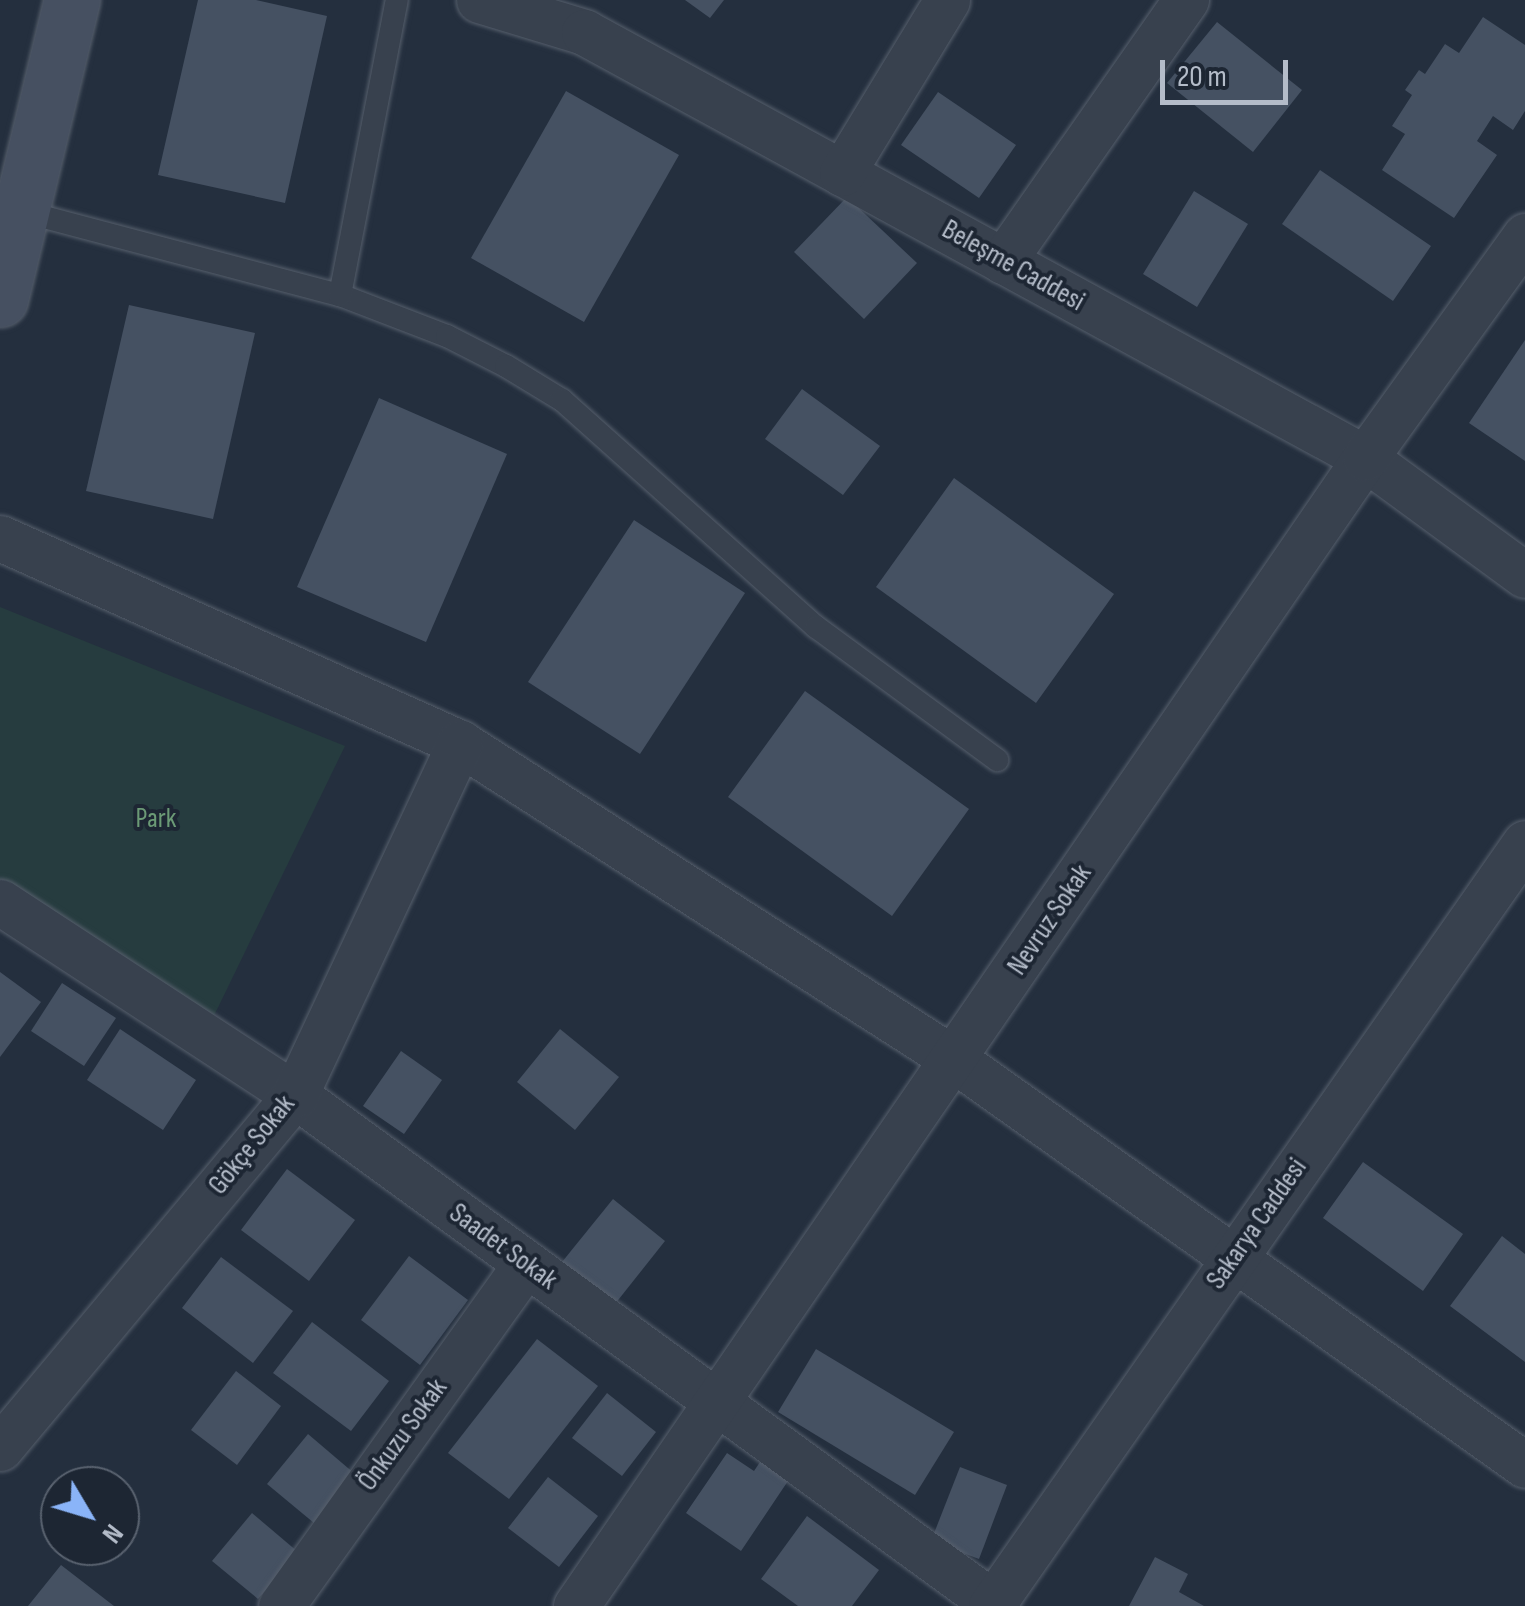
<!DOCTYPE html>
<meta charset="utf-8">
<style>
body{margin:0}
#map{position:relative;width:1525px;height:1606px;overflow:hidden;background:#242f3e;font-family:"Sofia Sans Condensed",sans-serif}
div>[style]{position:absolute}
.green>*{inset:0;background:#263c3f}
.building>*{inset:0;background:#455162}
.roads{filter:drop-shadow(0 0 2px #565f6c) drop-shadow(0 0 2px #565f6c)}
.lane>*{height:22px;margin:-11px;padding:0 11px;transform-origin:11px;border-radius:11px;background:#38414e}
.street>*{height:45px;margin:-22.5px;padding:0 22.5px;transform-origin:22.5px;border-radius:22.5px;background:#38414e}
.secondary>*{height:55px;margin:-27.5px;padding:0 27.5px;transform-origin:27.5px;border-radius:27.5px;background:#465061}
span{translate:-50% -50%;white-space:nowrap;text-align:center;line-height:1.15;-webkit-text-stroke:8px #1d2633;paint-order:stroke}
.street-label{font-size:28px;color:#b4bcc9}
.park-label{font-size:28px;color:#6b9a76}
.north{position:absolute;left:40px;top:1466px;width:100px;height:100px;box-sizing:border-box;background:#1d2633;border:2px solid #59626f;border-radius:50%;rotate:128deg;font-size:28px;font-weight:700;line-height:40px;text-align:center;color:#b4bcc9}
.north::after{content:'';display:block;margin:auto;width:35px;height:45px;background:#8ab4f8;clip-path:polygon(50% 0,100% 100%,50% 72%,0 100%)}
.scale{position:absolute;left:1160px;top:60px;width:128px;height:45px;box-sizing:border-box;border:5px solid #b4bcc9;border-top:0;padding-left:12px;font-size:30px;line-height:35px;white-space:nowrap;color:#b4bcc9;-webkit-text-stroke:8px #1d2633;paint-order:stroke}
</style>
<div id="map">
<div class="green">
<i style="clip-path:polygon(0 607px,345px 746px,210px 1024px,0 881px)"></i>
</div>
<div class="building">
<i style="clip-path:polygon(198px 0,256px 0,327px 16px,285px 203px,158px 175px)"></i>
<i style="clip-path:polygon(685px 0,724px 0,710px 18px)"></i>
<i style="clip-path:polygon(1483px 17px,1525px 45px,1525px 111px,1513px 130px,1493px 116px,1477px 141px,1497px 155px,1454px 218px,1382px 170px,1405px 134px,1392px 126px,1412px 95px,1405px 90px,1419px 70px,1425px 74px,1445px 44px,1459px 53px)"></i>
<i style="clip-path:polygon(1217px 22px,1302px 90px,1253px 152px,1167px 83px)"></i>
<i style="clip-path:polygon(566px 91px,679px 155px,584px 322px,471px 258px)"></i>
<i style="clip-path:polygon(938px 92px,1016px 145px,979px 198px,901px 145px)"></i>
<i style="clip-path:polygon(1320px 170px,1431px 246px,1393px 301px,1282px 224px)"></i>
<i style="clip-path:polygon(1194px 191px,1248px 224px,1197px 307px,1143px 274px)"></i>
<i style="clip-path:polygon(847px 197px,917px 263px,864px 319px,794px 252px)"></i>
<i style="clip-path:polygon(129px 305px,255px 333px,213px 519px,86px 491px)"></i>
<i style="clip-path:polygon(1525px 340px,1525px 461px,1469px 423px)"></i>
<i style="clip-path:polygon(802px 389px,880px 446px,843px 495px,765px 439px)"></i>
<i style="clip-path:polygon(379px 398px,507px 454px,426px 642px,297px 587px)"></i>
<i style="clip-path:polygon(954px 478px,1114px 594px,1036px 703px,876px 587px)"></i>
<i style="clip-path:polygon(634px 520px,745px 593px,640px 754px,528px 682px)"></i>
<i style="clip-path:polygon(805px 691px,969px 809px,892px 916px,728px 797px)"></i>
<i style="clip-path:polygon(0 972px,41px 1002px,0 1057px)"></i>
<i style="clip-path:polygon(62px 983px,116px 1018px,84px 1066px,31px 1031px)"></i>
<i style="clip-path:polygon(120px 1029px,196px 1080px,163px 1130px,87px 1080px)"></i>
<i style="clip-path:polygon(560px 1029px,619px 1077px,575px 1130px,517px 1082px)"></i>
<i style="clip-path:polygon(401px 1051px,442px 1080px,404px 1134px,363px 1106px)"></i>
<i style="clip-path:polygon(1363px 1162px,1463px 1234px,1423px 1291px,1323px 1218px)"></i>
<i style="clip-path:polygon(287px 1169px,355px 1220px,309px 1281px,241px 1230px)"></i>
<i style="clip-path:polygon(613px 1199px,665px 1241px,615px 1304px,562px 1262px)"></i>
<i style="clip-path:polygon(1502px 1236px,1525px 1254px,1525px 1362px,1450px 1306px)"></i>
<i style="clip-path:polygon(409px 1256px,468px 1300px,420px 1365px,361px 1320px)"></i>
<i style="clip-path:polygon(221px 1257px,293px 1311px,253px 1363px,182px 1308px)"></i>
<i style="clip-path:polygon(312px 1322px,389px 1381px,351px 1431px,273px 1373px)"></i>
<i style="clip-path:polygon(537px 1339px,598px 1386px,509px 1499px,448px 1453px)"></i>
<i style="clip-path:polygon(816px 1349px,954px 1432px,915px 1495px,778px 1412px)"></i>
<i style="clip-path:polygon(236px 1371px,281px 1406px,237px 1465px,191px 1430px)"></i>
<i style="clip-path:polygon(607px 1393px,656px 1432px,622px 1476px,572px 1438px)"></i>
<i style="clip-path:polygon(308px 1434px,355px 1474px,314px 1523px,267px 1484px)"></i>
<i style="clip-path:polygon(727px 1453px,754px 1471px,762px 1459px,790px 1478px,741px 1551px,686px 1513px)"></i>
<i style="clip-path:polygon(960px 1467px,1007px 1485px,979px 1559px,931px 1541px)"></i>
<i style="clip-path:polygon(548px 1477px,598px 1516px,559px 1567px,508px 1528px)"></i>
<i style="clip-path:polygon(252px 1513px,298px 1552px,258px 1599px,212px 1561px)"></i>
<i style="clip-path:polygon(807px 1516px,879px 1570px,852px 1606px,798px 1606px,761px 1579px)"></i>
<i style="clip-path:polygon(1155px 1557px,1188px 1574px,1179px 1592px,1204px 1606px,1129px 1606px)"></i>
<i style="clip-path:polygon(61px 1565px,114px 1606px,28px 1606px)"></i>
</div>
<div class="roads">
<div class="lane">
<i style="left:21px;top:211px;width:330px;rotate:14.8deg"></i>
<i style="left:340px;top:295px;width:115px;rotate:21deg"></i>
<i style="left:447px;top:336px;width:66px;rotate:27deg"></i>
<i style="left:506px;top:366px;width:66px;rotate:31.3deg"></i>
<i style="left:562px;top:400px;width:341px;rotate:41.8deg"></i>
<i style="left:816px;top:627px;width:225px;rotate:36.3deg"></i>
<i style="left:340px;top:295px;width:300px;rotate:-79.1deg"></i>
</div>
<div class="street">
<i style="left:479px;top:0;width:110px;rotate:16.9deg"></i>
<i style="left:584px;top:32px;width:890px;rotate:28.61deg"></i>
<i style="left:1365px;top:458px;width:198px;rotate:36.2deg"></i>
<i style="left:842px;top:173px;width:202px;rotate:-58.7deg"></i>
<i style="left:1003px;top:261px;width:319px;rotate:-55deg"></i>
<i style="left:0;top:538px;width:504px;rotate:24.02deg"></i>
<i style="left:460px;top:743px;width:588px;rotate:32.64deg"></i>
<i style="left:955px;top:1060px;width:699px;rotate:35.39deg"></i>
<i style="left:0;top:902px;width:353px;rotate:33.2deg"></i>
<i style="left:295px;top:1095px;width:868px;rotate:36.05deg"></i>
<i style="left:0;top:1448px;width:460px;rotate:-50.1deg"></i>
<i style="left:295px;top:1095px;width:389px;rotate:-64.9deg"></i>
<i style="left:281px;top:1606px;width:421px;rotate:-54.4deg"></i>
<i style="left:576px;top:1606px;width:1393px;rotate:-55.5deg"></i>
<i style="left:1365px;top:458px;width:274px;rotate:-54.2deg"></i>
<i style="left:991px;top:1606px;width:931px;rotate:-55.01deg"></i>
</div>
<div class="secondary">
<i style="left:0;top:299px;width:308px;rotate:-76.5deg"></i>
</div>
</div>
<div class="street-label">
<span style="left:1013px;top:266px;rotate:29deg">Beleşme Caddesi</span>
<span style="left:1050px;top:920px;rotate:-56deg">Nevruz Sokak</span>
<span style="left:252px;top:1145px;rotate:-51deg">Gökçe Sokak</span>
<span style="left:1257px;top:1224px;rotate:-55deg">Sakarya Caddesi</span>
<span style="left:503px;top:1247px;rotate:36deg">Saadet Sokak</span>
<span style="left:403px;top:1435px;rotate:-54deg">Önkuzu Sokak</span>
</div>
<div class="park-label">
<span style="left:156px;top:819px">Park</span>
</div>
<div class="north">N</div>
<div class="scale">20 m</div>
</div>
